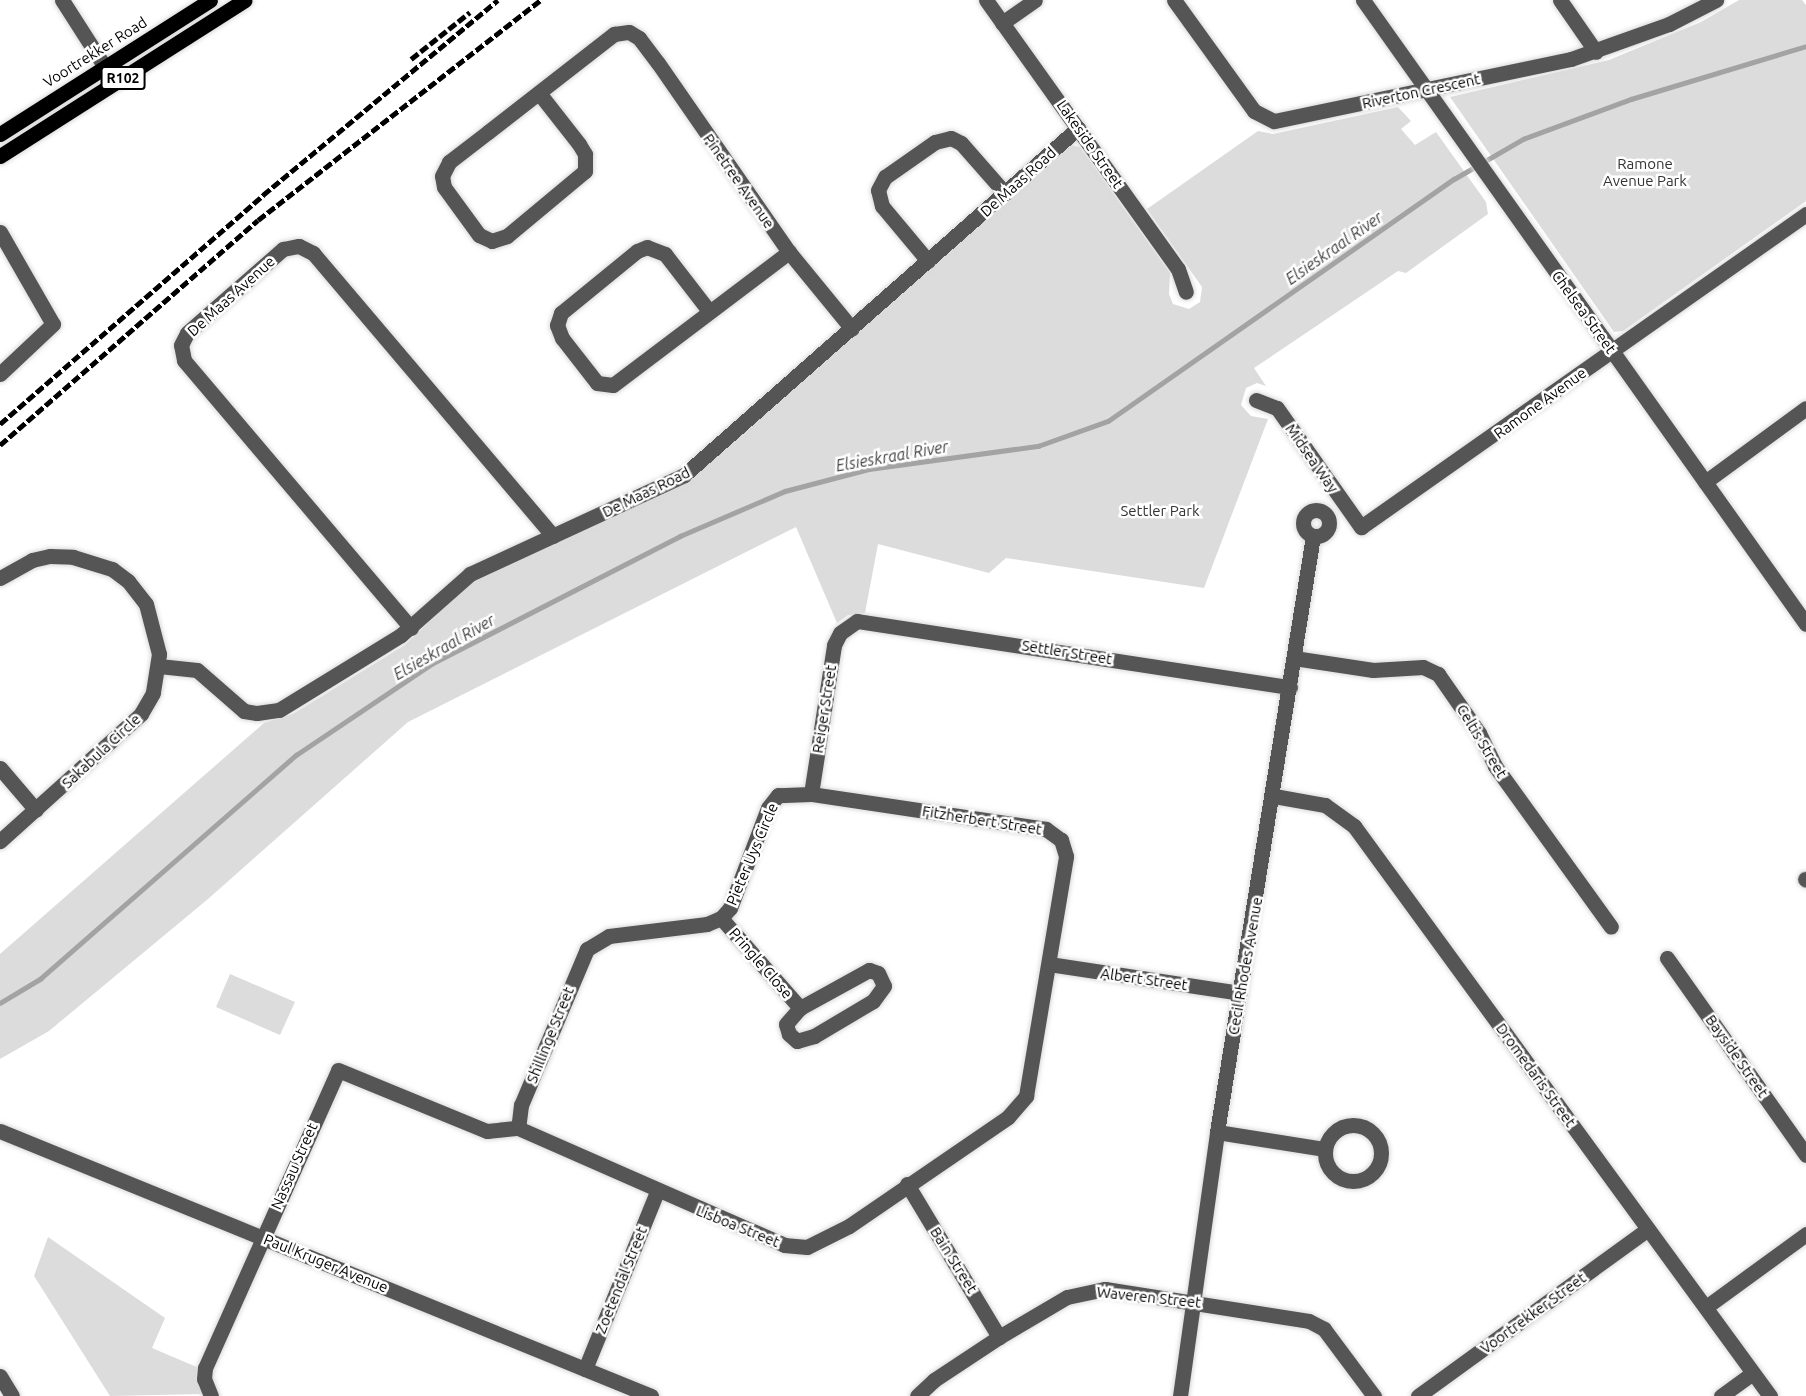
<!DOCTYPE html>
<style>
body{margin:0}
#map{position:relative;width:1806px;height:1396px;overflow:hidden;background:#fff;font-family:Ubuntu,sans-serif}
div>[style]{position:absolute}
.green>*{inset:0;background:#dcdcdc}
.stream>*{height:4.5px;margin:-2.25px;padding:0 2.25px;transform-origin:2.25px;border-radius:2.25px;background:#a3a3a3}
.roads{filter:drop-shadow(0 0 2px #dbdbdb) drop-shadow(0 0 2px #dbdbdb)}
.minor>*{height:15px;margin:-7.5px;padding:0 7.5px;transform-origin:7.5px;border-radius:7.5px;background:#555}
.minor>.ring{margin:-7.5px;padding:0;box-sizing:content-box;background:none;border:15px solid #555;border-radius:50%}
.major>*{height:15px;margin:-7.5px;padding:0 7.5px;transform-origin:7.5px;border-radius:7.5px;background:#000}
.rail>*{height:4.5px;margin-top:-2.25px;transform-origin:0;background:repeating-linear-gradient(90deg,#000 0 9px,transparent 0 12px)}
span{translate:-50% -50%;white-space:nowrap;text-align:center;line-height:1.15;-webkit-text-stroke:5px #fff;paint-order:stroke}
.shield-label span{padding:2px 4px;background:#fff;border:2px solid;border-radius:4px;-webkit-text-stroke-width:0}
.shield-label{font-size:14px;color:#000;font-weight:700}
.street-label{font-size:15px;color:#000}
.park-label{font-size:15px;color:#333}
.water-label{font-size:16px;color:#444;font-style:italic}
</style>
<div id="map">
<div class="green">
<i style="clip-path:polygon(1739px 0,1802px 0,1806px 5px,1806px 201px,1623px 331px,1614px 332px,1450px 97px,1609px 60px,1701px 22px)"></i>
<i style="clip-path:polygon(1398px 107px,1411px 121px,1401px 129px,1415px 145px,1436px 132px,1486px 202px,1488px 214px,1406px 273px,1398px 271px,1254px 368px,1266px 386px,1257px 383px,1246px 388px,1241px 405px,1251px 416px,1268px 419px,1204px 588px,1006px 558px,989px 573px,878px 544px,865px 613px,848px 615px,837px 623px,796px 527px,408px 722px,208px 899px,49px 1031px,0 1059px,0 954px,264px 723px,293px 714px,405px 645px,459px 593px,486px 573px,692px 478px,1069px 145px,1080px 147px,1170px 273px,1169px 294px,1173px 304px,1189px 309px,1200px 302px,1202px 287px,1147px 209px,1258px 131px,1273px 134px)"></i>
<i style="clip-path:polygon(230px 974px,295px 1002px,280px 1035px,216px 1007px)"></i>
<i style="clip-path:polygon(48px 1237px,165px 1318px,152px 1348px,199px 1368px,202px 1394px,110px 1396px,34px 1276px)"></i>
</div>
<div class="stream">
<i style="left:0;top:1003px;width:47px;rotate:-31deg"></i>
<i style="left:40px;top:979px;width:340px;rotate:-41.2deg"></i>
<i style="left:296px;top:755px;width:165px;rotate:-33.9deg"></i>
<i style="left:433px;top:663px;width:278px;rotate:-27.2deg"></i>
<i style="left:680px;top:536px;width:114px;rotate:-23.2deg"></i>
<i style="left:785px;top:491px;width:87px;rotate:-14.7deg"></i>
<i style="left:869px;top:469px;width:171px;rotate:-7.8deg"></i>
<i style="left:1038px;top:446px;width:74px;rotate:-19.7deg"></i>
<i style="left:1108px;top:421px;width:422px;rotate:-35deg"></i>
<i style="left:1454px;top:179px;width:80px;rotate:-30.1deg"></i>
<i style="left:1523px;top:139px;width:115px;rotate:-20.3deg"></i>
<i style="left:1631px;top:99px;width:183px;rotate:-16.8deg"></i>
</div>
<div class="roads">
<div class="minor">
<i style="left:62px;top:0;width:98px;rotate:57.4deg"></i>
<i style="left:986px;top:0;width:330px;rotate:54.5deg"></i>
<i style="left:1178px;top:269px;width:24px;rotate:71deg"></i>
<i style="left:1174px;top:0;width:137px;rotate:54.2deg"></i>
<i style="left:1254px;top:111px;width:22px;rotate:27deg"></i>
<i style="left:1274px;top:121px;width:303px;rotate:-11.8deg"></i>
<i style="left:1571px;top:59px;width:104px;rotate:-19.7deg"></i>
<i style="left:1669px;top:24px;width:53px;rotate:-27.1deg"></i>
<i style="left:1363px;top:0;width:765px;rotate:54.63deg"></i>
<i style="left:1560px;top:0;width:63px;rotate:55.3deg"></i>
<i style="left:1002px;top:23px;width:40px;rotate:-34.9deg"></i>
<i style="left:539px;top:93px;width:65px;rotate:51.9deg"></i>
<i style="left:579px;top:144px;width:12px;rotate:59deg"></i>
<i style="left:585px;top:154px;width:17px;rotate:90deg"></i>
<i style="left:585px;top:171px;width:102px;rotate:140.2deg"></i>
<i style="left:507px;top:236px;width:16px;rotate:162deg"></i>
<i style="left:492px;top:241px;width:14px;rotate:-155deg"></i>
<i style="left:479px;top:235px;width:59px;rotate:-126.1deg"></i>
<i style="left:444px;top:187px;width:11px;rotate:-100deg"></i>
<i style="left:442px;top:176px;width:16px;rotate:-63deg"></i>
<i style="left:449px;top:162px;width:49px;rotate:-37.6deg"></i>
<i style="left:488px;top:132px;width:160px;rotate:-37.9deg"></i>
<i style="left:614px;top:34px;width:15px;rotate:-8deg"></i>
<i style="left:629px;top:32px;width:12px;rotate:31deg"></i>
<i style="left:639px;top:38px;width:31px;rotate:53deg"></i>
<i style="left:658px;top:63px;width:230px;rotate:55.3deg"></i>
<i style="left:789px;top:252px;width:99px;rotate:50.7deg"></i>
<i style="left:0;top:232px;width:106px;rotate:60.1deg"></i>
<i style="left:53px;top:324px;width:73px;rotate:136.7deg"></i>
<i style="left:928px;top:261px;width:72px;rotate:-129.9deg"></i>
<i style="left:882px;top:206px;width:16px;rotate:-104deg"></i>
<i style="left:878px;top:190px;width:15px;rotate:-62deg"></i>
<i style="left:885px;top:177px;width:61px;rotate:-35deg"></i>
<i style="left:935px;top:142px;width:16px;rotate:-14deg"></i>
<i style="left:951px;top:138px;width:11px;rotate:27deg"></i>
<i style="left:961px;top:143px;width:67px;rotate:48.7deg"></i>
<i style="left:709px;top:311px;width:72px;rotate:-127.7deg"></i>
<i style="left:665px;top:254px;width:19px;rotate:-159deg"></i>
<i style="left:647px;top:247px;width:11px;rotate:158deg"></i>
<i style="left:637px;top:251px;width:98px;rotate:140.8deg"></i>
<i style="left:561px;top:313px;width:13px;rotate:108deg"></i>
<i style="left:557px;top:325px;width:14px;rotate:69deg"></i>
<i style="left:562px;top:338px;width:57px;rotate:52.1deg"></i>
<i style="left:597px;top:383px;width:16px;rotate:7deg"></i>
<i style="left:613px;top:385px;width:221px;rotate:-37.1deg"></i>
<i style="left:1256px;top:400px;width:22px;rotate:21deg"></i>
<i style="left:1277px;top:408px;width:146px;rotate:54.8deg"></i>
<i style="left:1361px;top:527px;width:544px;rotate:-35.12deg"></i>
<i style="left:1705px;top:482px;width:125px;rotate:-36.2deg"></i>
<i class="ring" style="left:1303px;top:510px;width:11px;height:11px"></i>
<i style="left:0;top:578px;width:37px;rotate:-29deg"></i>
<i style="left:32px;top:560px;width:18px;rotate:-13deg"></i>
<i style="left:50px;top:556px;width:23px;rotate:2deg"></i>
<i style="left:73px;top:557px;width:41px;rotate:17.1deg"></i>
<i style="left:112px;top:569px;width:20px;rotate:37deg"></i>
<i style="left:128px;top:581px;width:29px;rotate:52deg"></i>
<i style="left:146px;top:604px;width:52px;rotate:75.4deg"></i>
<i style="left:159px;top:654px;width:39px;rotate:99deg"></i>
<i style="left:153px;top:693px;width:24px;rotate:120deg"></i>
<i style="left:141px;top:714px;width:190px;rotate:138deg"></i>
<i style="left:411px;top:628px;width:351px;rotate:-130.3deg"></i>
<i style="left:184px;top:360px;width:15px;rotate:-101deg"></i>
<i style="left:181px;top:345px;width:13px;rotate:-63deg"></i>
<i style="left:187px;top:333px;width:128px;rotate:-41.2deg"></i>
<i style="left:283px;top:249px;width:16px;rotate:-11deg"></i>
<i style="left:299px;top:246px;width:16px;rotate:27deg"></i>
<i style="left:313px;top:253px;width:371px;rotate:49.7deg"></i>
<i style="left:1294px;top:658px;width:80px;rotate:8.6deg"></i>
<i style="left:1373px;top:670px;width:50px;rotate:-3.4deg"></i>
<i style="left:1423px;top:667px;width:17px;rotate:25deg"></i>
<i style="left:1438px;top:674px;width:72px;rotate:55.2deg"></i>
<i style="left:1479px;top:733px;width:37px;rotate:64deg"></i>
<i style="left:1495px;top:766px;width:198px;rotate:54.2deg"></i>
<i style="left:159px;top:666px;width:38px;rotate:6deg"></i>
<i style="left:197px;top:670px;width:62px;rotate:41.1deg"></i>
<i style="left:244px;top:711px;width:13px;rotate:9deg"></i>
<i style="left:257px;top:713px;width:22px;rotate:-8deg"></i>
<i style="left:279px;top:710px;width:143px;rotate:-31.6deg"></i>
<i style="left:401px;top:635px;width:92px;rotate:-41.5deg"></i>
<i style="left:470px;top:574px;width:236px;rotate:-24.8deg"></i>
<i style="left:684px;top:475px;width:525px;rotate:-41.37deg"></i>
<i style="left:0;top:768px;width:55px;rotate:49.4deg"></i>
<i style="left:811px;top:794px;width:151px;rotate:-81.2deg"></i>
<i style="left:834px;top:645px;width:13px;rotate:-63deg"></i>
<i style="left:840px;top:633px;width:21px;rotate:-35deg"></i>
<i style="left:857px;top:621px;width:438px;rotate:8.7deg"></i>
<i style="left:1274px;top:796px;width:52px;rotate:10deg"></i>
<i style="left:1325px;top:805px;width:36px;rotate:36deg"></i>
<i style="left:1354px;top:826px;width:706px;rotate:53.88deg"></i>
<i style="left:1805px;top:879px;width:1px;rotate:45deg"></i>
<i style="left:721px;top:918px;width:120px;rotate:48.7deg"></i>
<i style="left:1667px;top:958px;width:241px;rotate:54.8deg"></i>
<i style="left:1049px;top:964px;width:193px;rotate:8.6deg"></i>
<i style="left:869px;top:970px;width:9px;rotate:18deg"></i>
<i style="left:878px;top:973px;width:14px;rotate:65deg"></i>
<i style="left:884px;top:986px;width:19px;rotate:126deg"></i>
<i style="left:873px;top:1001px;width:69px;rotate:149.3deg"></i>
<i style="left:814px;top:1036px;width:18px;rotate:164deg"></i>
<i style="left:797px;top:1041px;width:11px;rotate:-139deg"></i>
<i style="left:789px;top:1034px;width:10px;rotate:-107deg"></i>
<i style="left:786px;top:1024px;width:21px;rotate:-49deg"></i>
<i style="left:800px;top:1008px;width:79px;rotate:-28.8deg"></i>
<i class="ring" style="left:1325px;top:1125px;width:41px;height:41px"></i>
<i style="left:0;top:1131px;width:703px;rotate:22.15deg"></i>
<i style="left:1217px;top:1132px;width:108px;rotate:9deg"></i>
<i style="left:907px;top:1184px;width:179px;rotate:59deg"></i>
<i style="left:1706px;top:1307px;width:124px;rotate:-36.1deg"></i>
<i style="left:585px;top:1369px;width:191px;rotate:-67.9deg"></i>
<i style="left:0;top:1376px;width:23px;rotate:59deg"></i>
<i style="left:211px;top:1396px;width:18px;rotate:-112deg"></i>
<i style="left:204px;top:1379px;width:11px;rotate:-85deg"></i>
<i style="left:205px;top:1368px;width:326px;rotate:-65.9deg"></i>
<i style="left:338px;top:1070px;width:161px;rotate:22.3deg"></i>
<i style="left:487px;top:1131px;width:31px;rotate:-6deg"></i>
<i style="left:518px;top:1128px;width:291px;rotate:23.7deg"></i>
<i style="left:784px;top:1245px;width:23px;rotate:5deg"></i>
<i style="left:807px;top:1247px;width:47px;rotate:-26.6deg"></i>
<i style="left:849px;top:1226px;width:193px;rotate:-34.4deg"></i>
<i style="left:1008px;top:1117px;width:28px;rotate:-49deg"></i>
<i style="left:1026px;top:1096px;width:243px;rotate:-80.5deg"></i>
<i style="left:1066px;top:856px;width:17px;rotate:-107deg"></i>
<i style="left:1061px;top:840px;width:19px;rotate:-144deg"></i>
<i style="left:1046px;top:829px;width:238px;rotate:-171.5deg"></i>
<i style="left:811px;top:794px;width:33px;rotate:178deg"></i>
<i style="left:778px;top:795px;width:16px;rotate:128deg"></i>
<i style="left:768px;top:808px;width:107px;rotate:110.8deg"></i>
<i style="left:730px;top:908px;width:13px;rotate:132deg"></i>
<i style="left:721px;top:918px;width:15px;rotate:157deg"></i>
<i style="left:707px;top:924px;width:99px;rotate:173deg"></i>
<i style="left:609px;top:936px;width:26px;rotate:149deg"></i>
<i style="left:587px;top:949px;width:169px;rotate:112.9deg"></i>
<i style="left:521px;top:1105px;width:23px;rotate:97deg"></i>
<i style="left:917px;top:1396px;width:23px;rotate:-43deg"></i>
<i style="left:934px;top:1380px;width:78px;rotate:-33.5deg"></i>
<i style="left:999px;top:1337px;width:79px;rotate:-30.5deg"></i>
<i style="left:1067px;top:1297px;width:39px;rotate:-12deg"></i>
<i style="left:1105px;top:1289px;width:206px;rotate:8.9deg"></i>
<i style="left:1309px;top:1321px;width:17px;rotate:28deg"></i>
<i style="left:1324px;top:1329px;width:84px;rotate:53.3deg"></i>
<i style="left:1180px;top:1396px;width:267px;rotate:-82deg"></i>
<i style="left:1217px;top:1132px;width:604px;rotate:-80.85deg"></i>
<i style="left:1418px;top:1396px;width:284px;rotate:-36deg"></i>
<i style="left:1721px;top:1396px;width:39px;rotate:-36deg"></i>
</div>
<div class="major">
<i style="left:0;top:134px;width:249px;rotate:-32.5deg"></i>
<i style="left:0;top:156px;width:290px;rotate:-32.5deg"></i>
</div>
</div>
<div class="rail">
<i style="left:411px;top:59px;width:75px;rotate:-38.5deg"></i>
<i style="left:0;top:424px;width:349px;rotate:-41deg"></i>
<i style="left:263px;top:195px;width:305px;rotate:-39.7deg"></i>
<i style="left:0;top:445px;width:342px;rotate:-41.1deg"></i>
<i style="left:258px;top:220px;width:358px;rotate:-37.9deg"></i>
</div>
<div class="shield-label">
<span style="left:123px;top:78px">R102</span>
</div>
<div class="street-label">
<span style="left:95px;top:52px;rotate:-32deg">Voortrekker Road</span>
<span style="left:1421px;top:91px;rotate:-12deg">Riverton Crescent</span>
<span style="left:1090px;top:144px;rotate:55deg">Lakeside Street</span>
<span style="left:739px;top:181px;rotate:55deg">Pinetree Avenue</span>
<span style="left:1018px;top:182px;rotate:-42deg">De Maas Road</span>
<span style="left:231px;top:296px;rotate:-42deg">De Maas Avenue</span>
<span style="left:1584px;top:312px;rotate:54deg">Chelsea Street</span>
<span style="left:1540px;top:403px;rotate:-36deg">Ramone Avenue</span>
<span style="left:1312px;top:458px;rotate:55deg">Midsea Way</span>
<span style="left:646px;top:492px;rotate:-26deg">De Maas Road</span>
<span style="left:1067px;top:652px;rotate:9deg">Settler Street</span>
<span style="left:824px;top:709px;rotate:-81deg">Reiger Street</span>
<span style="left:1482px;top:741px;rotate:59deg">Celtis Street</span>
<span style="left:101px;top:751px;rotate:-43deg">Sakabula Circle</span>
<span style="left:982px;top:820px;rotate:9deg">Fitzherbert Street</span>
<span style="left:752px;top:854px;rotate:-67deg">Pieter Uys Circle</span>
<span style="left:761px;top:963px;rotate:49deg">Pringle Close</span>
<span style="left:1245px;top:966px;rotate:-80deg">Cecil Rhodes Avenue</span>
<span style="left:1144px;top:979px;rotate:8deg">Albert Street</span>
<span style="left:550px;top:1035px;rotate:-68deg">Shillinge Street</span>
<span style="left:1737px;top:1056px;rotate:55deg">Bayside Street</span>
<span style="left:1536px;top:1075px;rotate:54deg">Dromedaris Street</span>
<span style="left:294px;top:1166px;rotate:-66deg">Nassau Street</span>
<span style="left:738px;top:1226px;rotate:22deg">Lisboa Street</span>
<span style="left:954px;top:1260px;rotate:58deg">Bain Street</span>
<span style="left:326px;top:1263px;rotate:22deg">Paul Kruger Avenue</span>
<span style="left:621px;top:1280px;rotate:-68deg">Zoetendal Street</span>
<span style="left:1149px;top:1297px;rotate:6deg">Waveren Street</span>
<span style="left:1533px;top:1313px;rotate:-36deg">Voortrekker Street</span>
</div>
<div class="park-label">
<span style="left:1645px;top:172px">Ramone<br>Avenue Park</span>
<span style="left:1160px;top:511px">Settler Park</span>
</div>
<div class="water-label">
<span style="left:1334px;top:248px;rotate:-35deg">Elsieskraal River</span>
<span style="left:892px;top:456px;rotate:-10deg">Elsieskraal River</span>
<span style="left:444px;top:647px;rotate:-30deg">Elsieskraal River</span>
</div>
</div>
